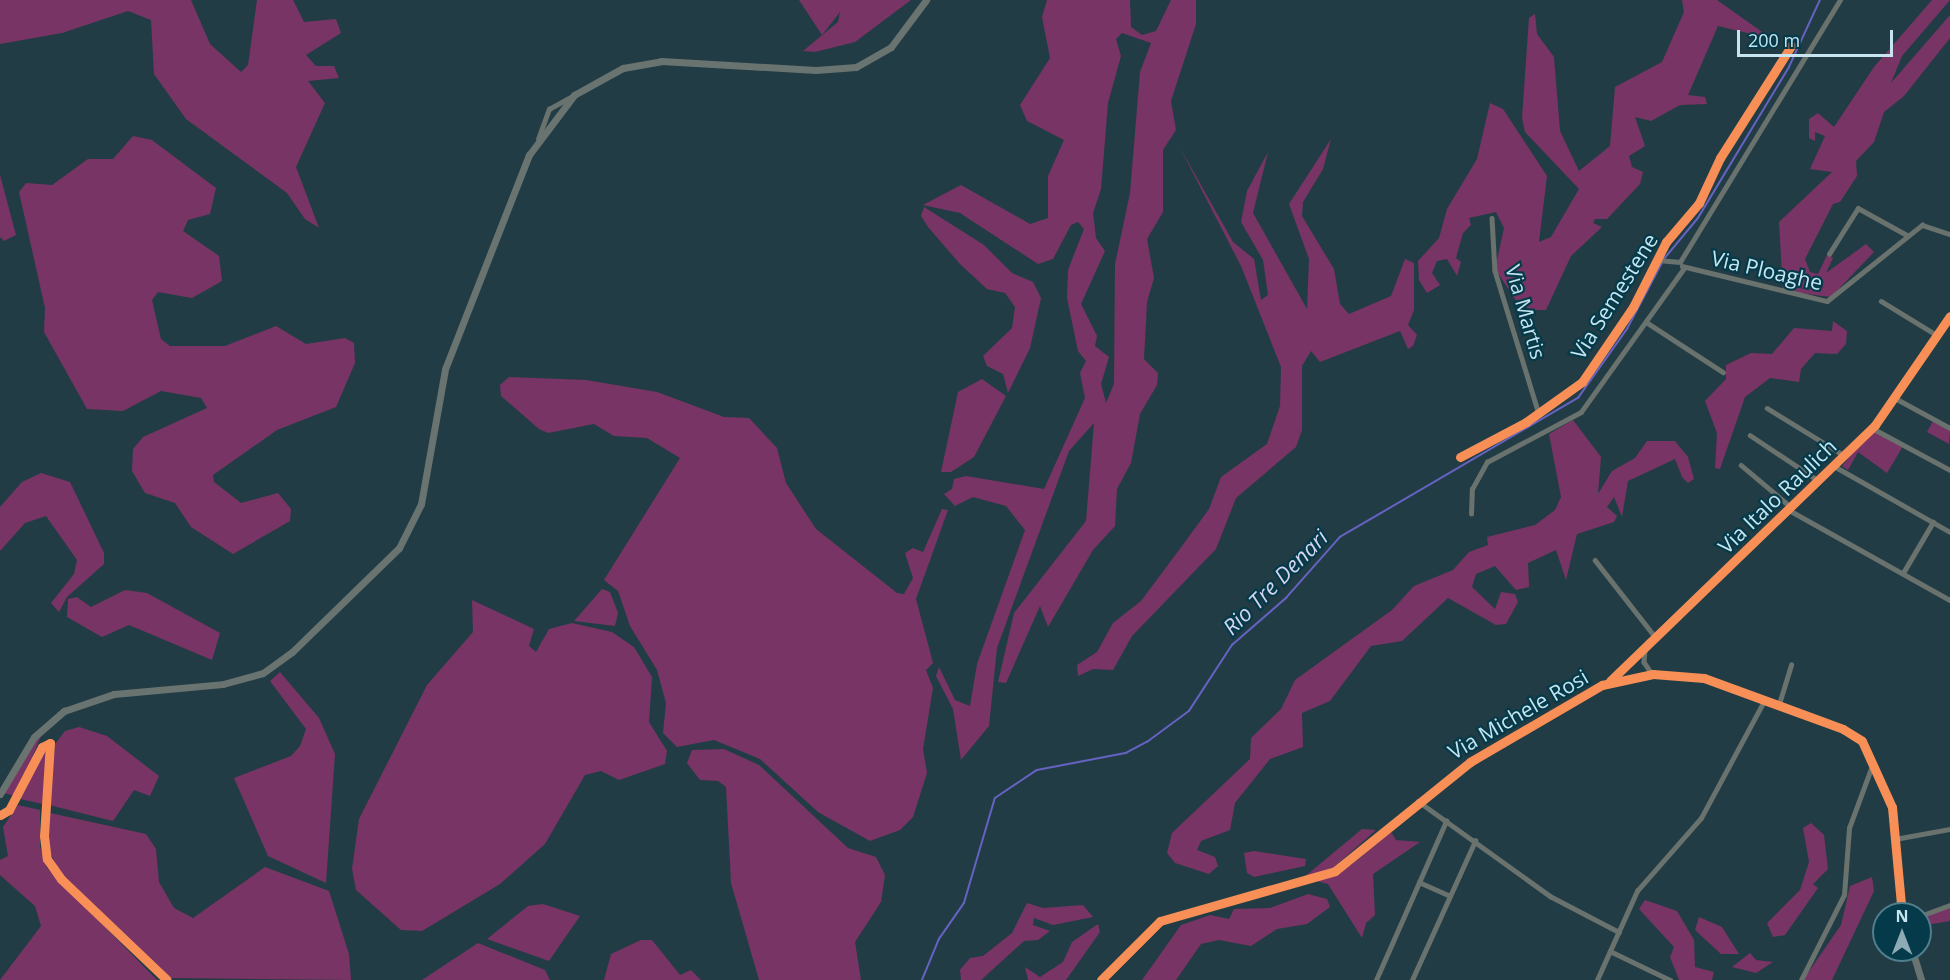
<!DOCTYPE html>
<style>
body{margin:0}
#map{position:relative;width:1950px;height:980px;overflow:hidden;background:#223c45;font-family:"Open Sans",sans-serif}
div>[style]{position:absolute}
.green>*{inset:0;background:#783465}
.stream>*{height:1.5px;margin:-0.75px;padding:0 0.75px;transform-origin:0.75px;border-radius:0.75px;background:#6563c1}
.street>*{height:4.5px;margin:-2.25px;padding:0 2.25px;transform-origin:2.25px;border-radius:2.25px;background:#6a726e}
.secondary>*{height:7px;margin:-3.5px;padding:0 3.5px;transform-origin:3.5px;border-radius:3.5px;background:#697370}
.cycleway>*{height:9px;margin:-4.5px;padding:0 4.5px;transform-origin:4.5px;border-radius:4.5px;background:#f78f57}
span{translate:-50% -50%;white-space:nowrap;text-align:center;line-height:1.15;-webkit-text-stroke:4.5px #043a49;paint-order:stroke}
.street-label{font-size:21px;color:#c6e5f1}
.water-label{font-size:22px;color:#d3d5f0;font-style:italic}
.north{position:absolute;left:1872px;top:902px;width:60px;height:60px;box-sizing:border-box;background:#043a49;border:2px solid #527e8c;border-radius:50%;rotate:0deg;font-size:16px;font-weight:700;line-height:24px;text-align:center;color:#c6e5f1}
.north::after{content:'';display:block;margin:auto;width:21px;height:27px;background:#8daab5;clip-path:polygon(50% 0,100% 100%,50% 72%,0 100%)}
.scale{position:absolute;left:1737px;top:30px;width:156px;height:27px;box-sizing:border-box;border:3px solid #c6e5f1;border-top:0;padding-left:8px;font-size:18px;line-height:21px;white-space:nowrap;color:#c6e5f1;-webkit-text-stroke:4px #043a49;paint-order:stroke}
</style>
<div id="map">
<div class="green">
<i style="clip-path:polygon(0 0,191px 0,210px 44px,241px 72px,248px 65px,257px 0,293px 0,304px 22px,336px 19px,341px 33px,306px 55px,316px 66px,334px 66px,339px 78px,308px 81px,325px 103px,296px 167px,319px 228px,305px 219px,287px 193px,186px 119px,154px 74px,151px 20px,128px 11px,62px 33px,0 44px)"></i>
<i style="clip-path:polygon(799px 0,911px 0,855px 42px,815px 52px,803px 51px,838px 22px,840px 12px,822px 35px)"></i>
<i style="clip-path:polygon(evenodd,1047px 0,1130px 0,1131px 27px,1142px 35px,1156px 31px,1171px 0,1196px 0,1196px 24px,1171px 101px,1176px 130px,1163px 150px,1163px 212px,1147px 239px,1154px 278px,1147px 302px,1144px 359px,1158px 373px,1157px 385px,1140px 414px,1131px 463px,1117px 489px,1115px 526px,1093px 550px,1048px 627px,1040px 606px,1006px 683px,998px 682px,1014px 613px,1086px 521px,1094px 423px,1069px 451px,997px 648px,989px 726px,961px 760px,953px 709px,936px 676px,939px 667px,955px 700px,970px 706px,977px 664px,1025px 530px,1006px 506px,973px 497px,955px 506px,944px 494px,952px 489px,954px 479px,966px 476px,1044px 489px,1085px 398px,1080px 373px,1086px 361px,1078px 351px,1067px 298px,1068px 270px,1084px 229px,1078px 222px,1071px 225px,1053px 259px,1038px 264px,960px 213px,923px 205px,961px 185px,1030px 224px,1048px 218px,1048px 176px,1064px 140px,1027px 121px,1020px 105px,1050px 58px,1042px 17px,1047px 0,1122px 33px,1151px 43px,1140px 72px,1130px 193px,1115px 264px,1114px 384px,1106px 403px,1101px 384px,1109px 357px,1095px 346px,1097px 336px,1081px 304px,1105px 251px,1096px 238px,1093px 213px,1101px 189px,1108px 103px,1121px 56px,1116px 39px,1122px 33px)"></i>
<i style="clip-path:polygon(1682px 0,1717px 0,1772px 39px,1718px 26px,1688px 95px,1705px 97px,1707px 104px,1680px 105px,1651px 121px,1635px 117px,1645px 146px,1629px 156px,1632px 167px,1643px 172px,1640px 184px,1607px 219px,1595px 219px,1593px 223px,1602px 227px,1571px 256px,1546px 310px,1529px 310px,1515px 299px,1495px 269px,1504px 228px,1496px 212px,1469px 218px,1471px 225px,1463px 233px,1456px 258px,1461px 262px,1457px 276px,1447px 259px,1437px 261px,1432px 273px,1440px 285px,1427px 293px,1419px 280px,1418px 261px,1439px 238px,1447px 209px,1477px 159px,1490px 103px,1503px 109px,1547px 176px,1539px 242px,1551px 237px,1579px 189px,1525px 132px,1522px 118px,1529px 18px,1535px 14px,1537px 34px,1554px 57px,1560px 131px,1579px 171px,1610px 146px,1615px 87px,1662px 62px,1684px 12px)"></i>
<i style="clip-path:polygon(1932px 0,1950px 0,1902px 56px,1891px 83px,1950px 15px,1950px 38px,1904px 96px,1884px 112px,1874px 142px,1856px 161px,1857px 176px,1840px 202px,1833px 204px,1805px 259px,1810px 272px,1818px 274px,1827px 255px,1833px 258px,1826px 273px,1866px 244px,1874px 252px,1831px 297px,1783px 291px,1779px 222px,1832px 172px,1810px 169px,1825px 136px,1815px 132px,1815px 141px,1809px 138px,1809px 119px,1818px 113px,1834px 127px,1874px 67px)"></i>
<i style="clip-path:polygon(133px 136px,152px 140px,216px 188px,210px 214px,188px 220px,183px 231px,219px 256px,222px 281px,192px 298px,158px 292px,152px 300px,161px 339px,170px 346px,225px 346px,276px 326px,306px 344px,345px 338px,354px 343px,355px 363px,336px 407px,277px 430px,213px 475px,214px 482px,241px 503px,278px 493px,291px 509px,290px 521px,233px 554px,191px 527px,175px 503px,145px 493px,132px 471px,133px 449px,143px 437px,207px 408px,201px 398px,161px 391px,123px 411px,87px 409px,44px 332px,45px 308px,19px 192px,26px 183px,52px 185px,88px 159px,113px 159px)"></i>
<i style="clip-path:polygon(1331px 139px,1323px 169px,1303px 202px,1302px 216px,1334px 269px,1340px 304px,1349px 314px,1391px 296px,1405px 259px,1414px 263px,1414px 310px,1408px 325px,1417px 335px,1413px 346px,1408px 349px,1400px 331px,1320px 362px,1311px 351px,1302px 366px,1302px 430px,1296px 447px,1236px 498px,1216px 549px,1132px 636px,1113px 670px,1093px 669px,1078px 676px,1077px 665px,1097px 652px,1113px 623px,1141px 601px,1182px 546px,1209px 509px,1221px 477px,1267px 444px,1280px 406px,1281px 367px,1241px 266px,1179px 146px,1233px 242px,1254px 259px,1261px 300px,1268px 295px,1263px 260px,1241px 222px,1247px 191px,1268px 152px,1253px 213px,1307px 309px,1309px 259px,1289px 204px)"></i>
<i style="clip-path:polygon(0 175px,16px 235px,4px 241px,0 237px)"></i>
<i style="clip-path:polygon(924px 207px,984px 245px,1012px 273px,1033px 282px,1041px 298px,1030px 348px,1008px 393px,1003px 374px,987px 366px,983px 356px,1012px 328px,1015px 307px,1005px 293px,987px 289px,960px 264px,928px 227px,921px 216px)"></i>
<i style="clip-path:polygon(1833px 321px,1847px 331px,1846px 344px,1837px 354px,1815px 353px,1801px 369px,1799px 382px,1770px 378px,1745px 397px,1720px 469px,1715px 468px,1717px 433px,1705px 401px,1726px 379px,1726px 365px,1751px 353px,1772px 354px,1794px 328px,1832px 331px)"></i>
<i style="clip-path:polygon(509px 377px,586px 380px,657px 392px,724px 417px,749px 418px,777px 448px,786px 483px,816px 529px,897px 593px,904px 594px,913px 578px,905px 553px,913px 548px,923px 552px,942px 509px,948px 510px,916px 599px,933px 663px,926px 670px,933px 688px,923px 749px,927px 773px,913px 817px,900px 830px,870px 841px,818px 812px,760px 759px,714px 740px,677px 747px,663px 733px,666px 703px,657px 670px,630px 626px,618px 591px,604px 580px,680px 458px,647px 438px,614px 436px,594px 424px,548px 433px,539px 429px,501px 396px,500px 385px)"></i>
<i style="clip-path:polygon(982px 379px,1006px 396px,974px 457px,951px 472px,941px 472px,958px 392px)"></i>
<i style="clip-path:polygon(1573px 420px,1601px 457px,1598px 494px,1612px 471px,1635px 458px,1647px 441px,1675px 441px,1688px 457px,1694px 479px,1688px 483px,1682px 477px,1675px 459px,1628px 481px,1622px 517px,1614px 497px,1607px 507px,1617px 516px,1614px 522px,1577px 534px,1566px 580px,1556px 550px,1528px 563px,1529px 587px,1516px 590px,1495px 566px,1476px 574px,1472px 587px,1495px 609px,1501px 592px,1515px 594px,1518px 602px,1506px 624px,1496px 625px,1448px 598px,1402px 641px,1371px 646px,1330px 701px,1302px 713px,1303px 747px,1270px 759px,1235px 803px,1230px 830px,1201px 841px,1197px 850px,1215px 857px,1218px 866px,1209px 874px,1175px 863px,1167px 853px,1172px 833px,1250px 759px,1251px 738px,1281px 709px,1295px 680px,1392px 610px,1414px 586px,1453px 570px,1469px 552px,1488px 545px,1487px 537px,1535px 525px,1555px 510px,1561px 497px,1549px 434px)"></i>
<i style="clip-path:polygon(1933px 421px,1950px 431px,1949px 444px,1927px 432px)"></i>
<i style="clip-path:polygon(1873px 430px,1903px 446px,1887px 473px,1858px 452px,1848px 470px,1842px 466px)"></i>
<i style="clip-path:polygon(41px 473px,70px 482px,104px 553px,104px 564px,67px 597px,59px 612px,51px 603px,74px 574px,77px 560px,46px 516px,25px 523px,0 551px,0 507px,22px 482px)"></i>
<i style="clip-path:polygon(602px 589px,610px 592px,618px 613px,615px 626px,574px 621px)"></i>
<i style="clip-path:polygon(125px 590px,147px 593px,220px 633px,212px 660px,129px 625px,102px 637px,67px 617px,68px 599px,77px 597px,91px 607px)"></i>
<i style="clip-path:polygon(472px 600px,534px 629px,529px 646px,536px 652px,549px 629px,572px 623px,612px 632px,634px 647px,652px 677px,649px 722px,667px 751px,665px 764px,619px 780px,601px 771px,585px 775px,545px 844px,500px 884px,422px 931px,401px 930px,356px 890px,352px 869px,359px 819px,427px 685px,473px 632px)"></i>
<i style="clip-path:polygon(280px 672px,319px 718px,335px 754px,326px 883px,268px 856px,234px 778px,291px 756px,300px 746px,306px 729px,270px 681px)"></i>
<i style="clip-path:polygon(79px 727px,107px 736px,159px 776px,150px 796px,134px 790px,113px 821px,49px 805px,55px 744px,65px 731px)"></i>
<i style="clip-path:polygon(43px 731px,16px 796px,4px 793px,22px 756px)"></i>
<i style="clip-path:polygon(48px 745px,43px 804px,20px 799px,44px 746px)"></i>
<i style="clip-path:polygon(724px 749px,759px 765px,848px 848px,876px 857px,885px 875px,881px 902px,855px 942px,861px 980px,759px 980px,731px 883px,726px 787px,718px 781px,700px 780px,687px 763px,692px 750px)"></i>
<i style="clip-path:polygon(18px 805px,40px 810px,40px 847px,47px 868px,157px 980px,0 980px,41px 926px,35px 906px,0 875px,0 860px,8px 856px,3px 827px)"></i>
<i style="clip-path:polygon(50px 813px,146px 834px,156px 849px,159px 882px,174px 908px,193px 918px,265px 867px,329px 891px,349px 954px,351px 980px,170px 978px,62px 877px,48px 848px)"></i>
<i style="clip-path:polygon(1811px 823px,1824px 835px,1828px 869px,1813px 884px,1818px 888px,1785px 935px,1773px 937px,1767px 923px,1800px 890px,1809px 862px,1803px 828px)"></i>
<i style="clip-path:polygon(1362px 829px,1376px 830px,1334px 867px,1303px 878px)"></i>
<i style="clip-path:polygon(1391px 832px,1396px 840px,1420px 842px,1373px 874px,1375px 915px,1366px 923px,1362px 938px,1328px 884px,1316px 881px,1351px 865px)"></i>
<i style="clip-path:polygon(1254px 851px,1306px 859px,1305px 866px,1254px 877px,1247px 873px,1244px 853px)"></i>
<i style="clip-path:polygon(1872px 877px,1874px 891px,1832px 980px,1803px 980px,1841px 925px,1850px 886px)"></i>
<i style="clip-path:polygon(1308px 894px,1327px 899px,1330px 907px,1307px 924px,1277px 929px,1251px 946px,1219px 940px,1201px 944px,1176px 980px,1142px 980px,1181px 925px,1210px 915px,1229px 919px,1234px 909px,1270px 908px)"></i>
<i style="clip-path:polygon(1645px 900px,1677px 911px,1694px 940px,1695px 967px,1714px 972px,1712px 980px,1679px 980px,1670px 957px,1674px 947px,1639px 909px)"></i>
<i style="clip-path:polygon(1027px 903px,1043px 908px,1083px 905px,1093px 917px,1053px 925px,1034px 918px,1033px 925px,1050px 931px,1038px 940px,1024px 941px,981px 980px,961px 980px,960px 970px,970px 958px,983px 956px,1012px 933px)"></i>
<i style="clip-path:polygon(543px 904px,580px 916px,549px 961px,487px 939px,528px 906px)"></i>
<i style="clip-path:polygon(1950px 908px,1950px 921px,1920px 926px,1920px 918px)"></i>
<i style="clip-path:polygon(1699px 917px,1722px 927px,1739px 954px,1721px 954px,1695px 930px)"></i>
<i style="clip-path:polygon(1098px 924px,1100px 932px,1066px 980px,1028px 980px,1025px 967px,1040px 977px,1063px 962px,1072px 942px)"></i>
<i style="clip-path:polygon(641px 940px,652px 940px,680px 975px,691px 970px,701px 980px,604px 980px,611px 954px)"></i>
<i style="clip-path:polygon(478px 943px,545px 970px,550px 980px,422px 980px)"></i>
<i style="clip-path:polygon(1750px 953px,1756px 960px,1773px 962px,1756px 973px,1732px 967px)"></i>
</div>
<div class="stream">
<i style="left:922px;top:980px;width:44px;rotate:-67.5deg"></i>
<i style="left:939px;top:939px;width:44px;rotate:-55.2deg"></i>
<i style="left:964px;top:903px;width:109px;rotate:-73.6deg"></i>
<i style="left:995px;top:798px;width:50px;rotate:-33.7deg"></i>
<i style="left:1037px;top:770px;width:91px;rotate:-10.8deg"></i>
<i style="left:1126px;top:753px;width:24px;rotate:-28deg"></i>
<i style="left:1147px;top:742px;width:52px;rotate:-36.4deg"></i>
<i style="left:1189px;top:711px;width:79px;rotate:-56.9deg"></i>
<i style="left:1232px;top:645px;width:72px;rotate:-41deg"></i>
<i style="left:1286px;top:598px;width:81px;rotate:-48.5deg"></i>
<i style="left:1340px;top:537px;width:276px;rotate:-30.3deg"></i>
<i style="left:1578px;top:398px;width:85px;rotate:-54.6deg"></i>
<i style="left:1627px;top:329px;width:79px;rotate:-62.1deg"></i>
<i style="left:1664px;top:259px;width:53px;rotate:-50.3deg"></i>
<i style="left:1698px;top:218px;width:176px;rotate:-58.9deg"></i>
<i style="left:1789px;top:67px;width:74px;rotate:-65.2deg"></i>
</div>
<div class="street">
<i style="left:538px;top:139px;width:32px;rotate:-70deg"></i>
<i style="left:549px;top:109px;width:29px;rotate:-29deg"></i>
<i style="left:1492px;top:218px;width:53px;rotate:86.8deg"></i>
<i style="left:1495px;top:271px;width:150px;rotate:72.9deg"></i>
<i style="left:1829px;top:254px;width:54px;rotate:-57.8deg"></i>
<i style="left:1858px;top:208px;width:56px;rotate:28.9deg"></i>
<i style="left:1658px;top:260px;width:22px;rotate:5deg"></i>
<i style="left:1680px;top:262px;width:307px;rotate:-58.6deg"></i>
<i style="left:1682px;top:266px;width:149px;rotate:13.6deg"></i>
<i style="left:1827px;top:301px;width:122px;rotate:-38.7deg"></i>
<i style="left:1922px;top:225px;width:29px;rotate:18deg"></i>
<i style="left:1881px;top:301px;width:66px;rotate:31.3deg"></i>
<i style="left:1646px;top:322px;width:92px;rotate:33deg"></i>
<i style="left:1895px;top:398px;width:63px;rotate:28.6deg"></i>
<i style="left:1767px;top:408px;width:92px;rotate:31.6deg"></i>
<i style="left:1872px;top:428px;width:89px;rotate:28.3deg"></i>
<i style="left:1750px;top:435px;width:83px;rotate:33.7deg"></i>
<i style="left:1460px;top:457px;width:75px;rotate:-27.9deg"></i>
<i style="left:1526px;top:422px;width:69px;rotate:-35.5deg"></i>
<i style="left:1582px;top:382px;width:91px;rotate:-55.8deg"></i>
<i style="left:1633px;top:307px;width:73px;rotate:-63.1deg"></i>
<i style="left:1666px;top:242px;width:51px;rotate:-49.8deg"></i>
<i style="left:1699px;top:203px;width:50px;rotate:-65deg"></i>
<i style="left:1720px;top:158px;width:133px;rotate:-57.6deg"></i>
<i style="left:1741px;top:465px;width:65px;rotate:40deg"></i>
<i style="left:1834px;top:466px;width:133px;rotate:29.6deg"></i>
<i style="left:1789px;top:510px;width:184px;rotate:29.2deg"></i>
<i style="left:1471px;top:514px;width:25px;rotate:-88deg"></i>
<i style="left:1472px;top:489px;width:31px;rotate:-61deg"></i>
<i style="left:1487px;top:462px;width:106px;rotate:-28deg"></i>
<i style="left:1581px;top:412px;width:178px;rotate:-54.4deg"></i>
<i style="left:1595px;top:560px;width:100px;rotate:51.9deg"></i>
<i style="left:1903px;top:573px;width:59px;rotate:-59.5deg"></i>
<i style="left:1645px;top:650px;width:12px;rotate:95deg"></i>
<i style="left:1644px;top:662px;width:14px;rotate:56deg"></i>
<i style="left:1608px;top:683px;width:371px;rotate:-44deg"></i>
<i style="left:1875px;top:425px;width:132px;rotate:-55.5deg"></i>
<i style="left:1779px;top:704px;width:41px;rotate:-72.9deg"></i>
<i style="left:1418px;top:801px;width:163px;rotate:35.7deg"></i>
<i style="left:1550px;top:896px;width:78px;rotate:27.6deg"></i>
<i style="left:0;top:815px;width:10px;rotate:-29deg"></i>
<i style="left:9px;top:810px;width:71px;rotate:-62.4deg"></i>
<i style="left:42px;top:747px;width:9px;rotate:-27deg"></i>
<i style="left:50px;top:743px;width:93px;rotate:93.7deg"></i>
<i style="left:44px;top:836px;width:23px;rotate:83deg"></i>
<i style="left:47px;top:859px;width:24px;rotate:55deg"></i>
<i style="left:61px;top:879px;width:146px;rotate:43.6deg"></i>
<i style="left:1895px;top:839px;width:56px;rotate:-10.3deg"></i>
<i style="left:1419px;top:882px;width:34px;rotate:24deg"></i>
<i style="left:1920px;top:916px;width:32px;rotate:-20deg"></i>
<i style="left:1610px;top:951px;width:67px;rotate:25.8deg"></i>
<i style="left:1376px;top:980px;width:174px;rotate:-66.2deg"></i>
<i style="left:1412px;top:980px;width:153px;rotate:-65.6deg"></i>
<i style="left:1597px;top:980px;width:98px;rotate:-65.8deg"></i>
<i style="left:1637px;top:891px;width:97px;rotate:-48.8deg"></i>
<i style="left:1701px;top:818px;width:135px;rotate:-61.7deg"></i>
<i style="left:1801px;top:980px;width:95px;rotate:-63.2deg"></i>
<i style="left:1844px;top:895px;width:67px;rotate:-85.7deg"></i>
<i style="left:1849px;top:828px;width:69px;rotate:-69.7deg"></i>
</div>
<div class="secondary">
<i style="left:0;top:794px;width:66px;rotate:-59.2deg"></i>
<i style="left:34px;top:737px;width:40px;rotate:-41deg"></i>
<i style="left:64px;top:711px;width:53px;rotate:-18.8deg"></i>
<i style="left:114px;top:694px;width:109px;rotate:-5.2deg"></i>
<i style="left:223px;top:684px;width:41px;rotate:-15.4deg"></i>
<i style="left:263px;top:673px;width:36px;rotate:-36deg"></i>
<i style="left:292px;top:652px;width:149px;rotate:-44.2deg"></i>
<i style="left:399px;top:548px;width:49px;rotate:-63.4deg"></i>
<i style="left:421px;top:504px;width:137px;rotate:-79.9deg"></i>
<i style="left:445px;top:369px;width:230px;rotate:-68.6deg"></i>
<i style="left:529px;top:155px;width:75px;rotate:-53.1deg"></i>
<i style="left:574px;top:95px;width:56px;rotate:-28.9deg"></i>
<i style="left:623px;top:68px;width:39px;rotate:-10deg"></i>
<i style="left:661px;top:61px;width:155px;rotate:3.3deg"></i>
<i style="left:816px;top:70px;width:40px;rotate:-4.3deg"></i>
<i style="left:856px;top:67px;width:40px;rotate:-29.7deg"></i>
<i style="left:891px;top:47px;width:59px;rotate:-53.3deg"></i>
<i style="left:1912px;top:950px;width:31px;rotate:73deg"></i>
<i style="left:1101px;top:980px;width:83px;rotate:-45deg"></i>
<i style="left:1160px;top:921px;width:182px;rotate:-15.9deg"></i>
<i style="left:1335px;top:871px;width:174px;rotate:-38.9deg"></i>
<i style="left:1470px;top:762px;width:153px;rotate:-30.3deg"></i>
<i style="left:1602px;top:685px;width:52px;rotate:-12.2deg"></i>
<i style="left:1653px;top:674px;width:51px;rotate:4.5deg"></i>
<i style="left:1704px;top:678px;width:148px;rotate:20.1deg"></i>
<i style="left:1843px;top:729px;width:22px;rotate:32deg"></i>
<i style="left:1862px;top:741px;width:72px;rotate:65.6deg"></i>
<i style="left:1892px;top:807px;width:107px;rotate:84.7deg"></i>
</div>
<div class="cycleway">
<i style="left:1460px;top:457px;width:75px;rotate:-27.9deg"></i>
<i style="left:1526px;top:422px;width:69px;rotate:-35.5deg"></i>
<i style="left:1582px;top:382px;width:91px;rotate:-55.8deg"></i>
<i style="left:1633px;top:307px;width:73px;rotate:-63.1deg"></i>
<i style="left:1666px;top:242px;width:51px;rotate:-49.8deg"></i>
<i style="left:1699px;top:203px;width:50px;rotate:-65deg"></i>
<i style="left:1720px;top:158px;width:133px;rotate:-57.6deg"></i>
<i style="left:1610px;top:681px;width:368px;rotate:-44deg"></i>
<i style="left:1875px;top:425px;width:132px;rotate:-55.5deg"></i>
<i style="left:0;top:815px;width:10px;rotate:-29deg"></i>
<i style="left:9px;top:810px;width:71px;rotate:-62.4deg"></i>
<i style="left:42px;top:747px;width:9px;rotate:-27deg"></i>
<i style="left:50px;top:743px;width:93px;rotate:93.7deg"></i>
<i style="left:44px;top:836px;width:23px;rotate:83deg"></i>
<i style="left:47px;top:859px;width:24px;rotate:55deg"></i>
<i style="left:61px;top:879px;width:146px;rotate:43.6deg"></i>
<i style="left:1101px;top:980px;width:83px;rotate:-45deg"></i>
<i style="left:1160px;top:921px;width:182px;rotate:-15.9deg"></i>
<i style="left:1335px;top:871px;width:174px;rotate:-38.9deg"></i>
<i style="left:1470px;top:762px;width:153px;rotate:-30.3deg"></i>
<i style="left:1602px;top:685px;width:52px;rotate:-12.2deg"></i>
<i style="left:1653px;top:674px;width:51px;rotate:4.5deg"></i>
<i style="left:1704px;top:678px;width:148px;rotate:20.1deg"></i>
<i style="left:1843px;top:729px;width:22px;rotate:32deg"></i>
<i style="left:1862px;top:741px;width:72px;rotate:65.6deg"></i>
<i style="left:1892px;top:807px;width:107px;rotate:84.7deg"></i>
</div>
<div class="street-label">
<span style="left:1767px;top:270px;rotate:13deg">Via Ploaghe</span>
<span style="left:1614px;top:296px;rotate:-58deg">Via Semestene</span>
<span style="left:1526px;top:312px;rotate:74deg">Via Martis</span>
<span style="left:1777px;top:496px;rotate:-44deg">Via Italo Raulich</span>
<span style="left:1518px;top:714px;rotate:-30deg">Via Michele Rosi</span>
</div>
<div class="water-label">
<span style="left:1275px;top:582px;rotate:-45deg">Rio Tre Denari</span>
</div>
<div class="north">N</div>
<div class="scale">200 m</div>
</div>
